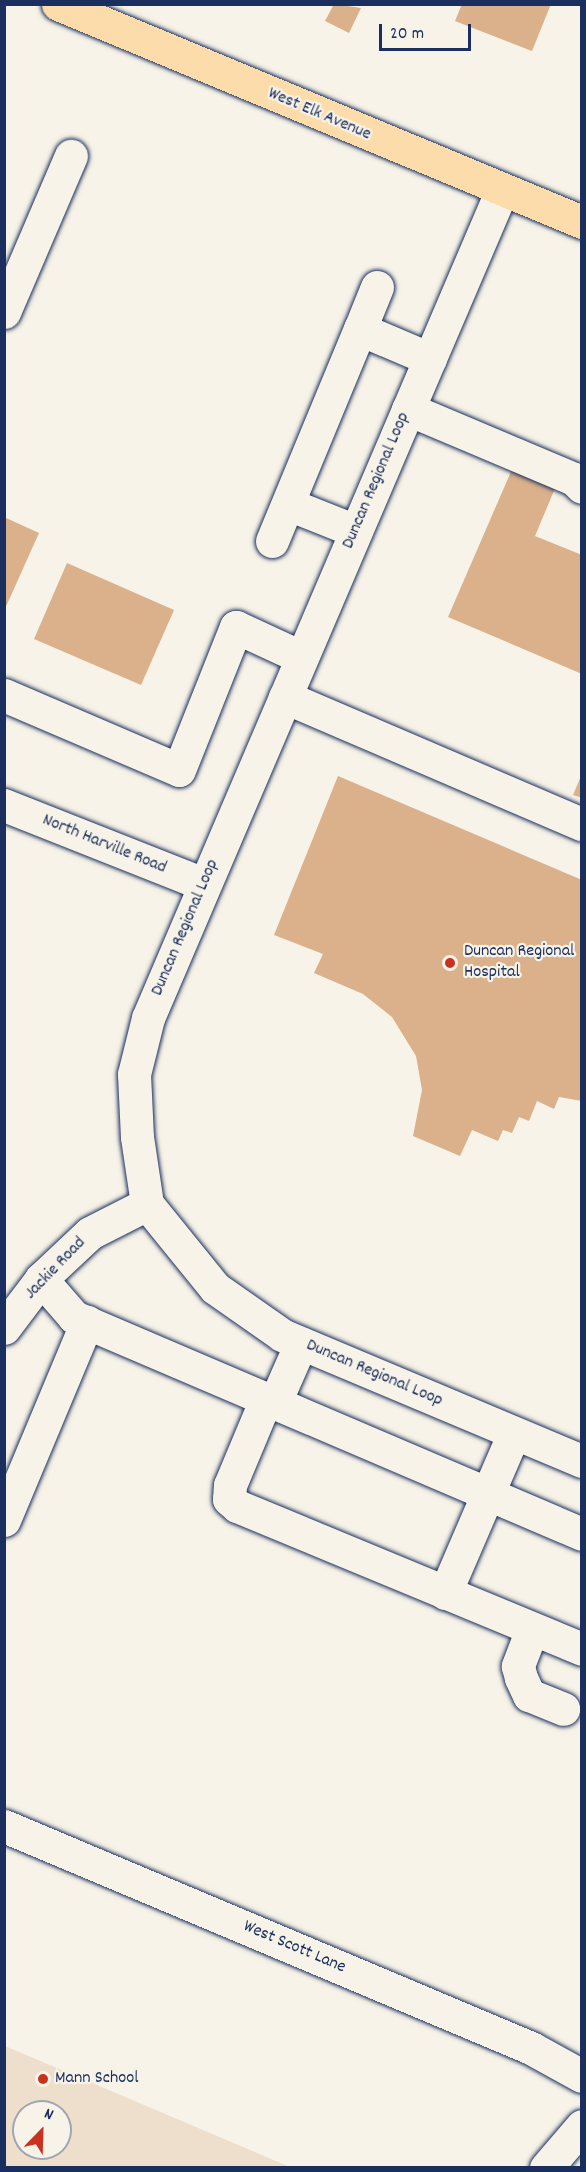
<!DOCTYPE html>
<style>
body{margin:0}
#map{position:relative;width:586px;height:2172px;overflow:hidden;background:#f7f3e8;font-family:Dekko,sans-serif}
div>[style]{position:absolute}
.built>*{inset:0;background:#eedfcc}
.building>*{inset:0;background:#dab18b}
.roads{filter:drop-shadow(0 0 2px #1b2f5e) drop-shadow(0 0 2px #1b2f5e)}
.minor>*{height:33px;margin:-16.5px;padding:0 16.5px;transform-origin:16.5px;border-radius:16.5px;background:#f7f3e8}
.major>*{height:33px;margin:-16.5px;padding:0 16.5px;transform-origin:16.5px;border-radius:16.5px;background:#fddcac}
.dots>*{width:16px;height:16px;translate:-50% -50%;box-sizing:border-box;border:3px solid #f7f3e8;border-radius:50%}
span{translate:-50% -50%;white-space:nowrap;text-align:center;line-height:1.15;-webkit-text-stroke:4.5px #f7f3e8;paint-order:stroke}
.street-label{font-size:18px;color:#1b2f5e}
.poi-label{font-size:18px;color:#1b2f5e}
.left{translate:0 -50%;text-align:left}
.frame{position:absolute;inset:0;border:6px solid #1b2f5e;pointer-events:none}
.north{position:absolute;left:12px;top:2100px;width:60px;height:60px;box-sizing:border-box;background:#f7f3e8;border:2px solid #9fa5b1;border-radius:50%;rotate:23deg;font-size:16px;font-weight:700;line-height:24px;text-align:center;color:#1b2f5e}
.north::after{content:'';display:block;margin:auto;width:21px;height:27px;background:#c8321e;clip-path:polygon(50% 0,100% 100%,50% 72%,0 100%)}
.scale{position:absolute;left:379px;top:24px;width:92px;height:27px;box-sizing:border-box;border:3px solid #1b2f5e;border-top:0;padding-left:8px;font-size:18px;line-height:21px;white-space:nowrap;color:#1b2f5e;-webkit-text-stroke:4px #f7f3e8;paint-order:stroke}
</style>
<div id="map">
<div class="built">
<i style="clip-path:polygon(evenodd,5px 2046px,290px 2167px,5px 2167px,5px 2046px,24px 2112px,60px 2112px,60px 2148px,24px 2148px,24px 2112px)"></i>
</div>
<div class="building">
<i style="clip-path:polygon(334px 4px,361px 8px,349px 33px,325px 21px)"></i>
<i style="clip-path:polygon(462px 4px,551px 4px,532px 51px,455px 21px)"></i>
<i style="clip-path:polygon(513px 467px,556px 486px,535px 536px,582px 555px,582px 674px,448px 617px)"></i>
<i style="clip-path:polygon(4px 517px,39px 533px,4px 611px)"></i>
<i style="clip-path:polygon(67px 563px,174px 610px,141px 685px,34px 639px)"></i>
<i style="clip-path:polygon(338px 776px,582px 880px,582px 1101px,559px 1097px,554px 1109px,537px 1101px,529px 1121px,519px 1117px,512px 1133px,503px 1130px,498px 1141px,472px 1130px,460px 1156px,413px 1136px,422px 1090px,416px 1056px,392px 1017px,363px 994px,314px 973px,323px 954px,274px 935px)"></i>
<i style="clip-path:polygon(581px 776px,582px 776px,582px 798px,573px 795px)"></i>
</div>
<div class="roads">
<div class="minor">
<i style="left:501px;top:192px;width:898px;rotate:113.14deg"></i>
<i style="left:148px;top:1018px;width:58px;rotate:104deg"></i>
<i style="left:134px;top:1074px;width:63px;rotate:87.3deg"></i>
<i style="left:137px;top:1137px;width:68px;rotate:81.5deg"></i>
<i style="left:147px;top:1204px;width:108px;rotate:51deg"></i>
<i style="left:215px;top:1288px;width:82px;rotate:35deg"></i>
<i style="left:282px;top:1335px;width:325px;rotate:22.8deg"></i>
<i style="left:377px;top:287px;width:45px;rotate:112deg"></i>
<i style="left:360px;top:329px;width:76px;rotate:23.2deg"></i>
<i style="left:4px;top:312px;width:170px;rotate:-66.8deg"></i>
<i style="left:408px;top:409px;width:180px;rotate:22.9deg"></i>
<i style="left:574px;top:479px;width:11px;rotate:45deg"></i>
<i style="left:288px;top:504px;width:73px;rotate:21.7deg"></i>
<i style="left:272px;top:541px;width:230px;rotate:-67.5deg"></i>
<i style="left:4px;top:695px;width:190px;rotate:23.2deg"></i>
<i style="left:179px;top:770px;width:154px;rotate:-68.3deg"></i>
<i style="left:236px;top:627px;width:72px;rotate:24.8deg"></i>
<i style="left:285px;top:697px;width:323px;rotate:23.2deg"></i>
<i style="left:4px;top:805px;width:215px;rotate:21.6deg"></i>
<i style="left:41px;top:1279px;width:50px;rotate:49deg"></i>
<i style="left:74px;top:1317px;width:552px;rotate:23.13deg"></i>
<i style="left:4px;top:1328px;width:61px;rotate:-52.9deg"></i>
<i style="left:41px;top:1279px;width:67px;rotate:-43.2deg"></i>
<i style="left:90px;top:1233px;width:64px;rotate:-27deg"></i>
<i style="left:266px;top:1399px;width:93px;rotate:112.7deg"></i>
<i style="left:230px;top:1485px;width:14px;rotate:94deg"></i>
<i style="left:229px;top:1499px;width:11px;rotate:41deg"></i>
<i style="left:237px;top:1506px;width:373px;rotate:22.5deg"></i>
<i style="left:275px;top:1402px;width:64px;rotate:-66.2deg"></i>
<i style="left:4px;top:1520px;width:215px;rotate:-67.3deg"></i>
<i style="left:445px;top:1593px;width:174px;rotate:-66.7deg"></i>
<i style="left:532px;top:1629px;width:40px;rotate:111deg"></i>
<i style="left:518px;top:1666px;width:12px;rotate:76deg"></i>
<i style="left:521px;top:1678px;width:19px;rotate:65deg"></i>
<i style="left:529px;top:1695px;width:37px;rotate:22deg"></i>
<i style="left:4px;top:1826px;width:572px;rotate:22.84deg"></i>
<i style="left:531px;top:2048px;width:58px;rotate:28.8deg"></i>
<i style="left:546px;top:2168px;width:55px;rotate:-49.4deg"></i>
</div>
<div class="major">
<i style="left:58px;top:4px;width:568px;rotate:22.59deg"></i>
</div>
</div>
<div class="dots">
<i style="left:450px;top:963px;background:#c8321e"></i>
<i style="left:43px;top:2079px;background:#c8321e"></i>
</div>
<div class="street-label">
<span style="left:319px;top:115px;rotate:23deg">West Elk Avenue</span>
<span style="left:377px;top:481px;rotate:-67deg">Duncan Regional Loop</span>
<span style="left:104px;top:845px;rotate:22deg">North Harville Road</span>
<span style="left:186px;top:928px;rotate:-67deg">Duncan Regional Loop</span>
<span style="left:56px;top:1269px;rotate:-46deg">Jackie Road</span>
<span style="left:374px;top:1374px;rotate:23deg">Duncan Regional Loop</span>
<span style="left:294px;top:1948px;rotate:23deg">West Scott Lane</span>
</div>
<div class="poi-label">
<span class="left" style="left:464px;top:963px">Duncan Regional<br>Hospital</span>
<span class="left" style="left:55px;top:2079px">Mann School</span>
</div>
<div class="frame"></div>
<div class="north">N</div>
<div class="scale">20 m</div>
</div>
